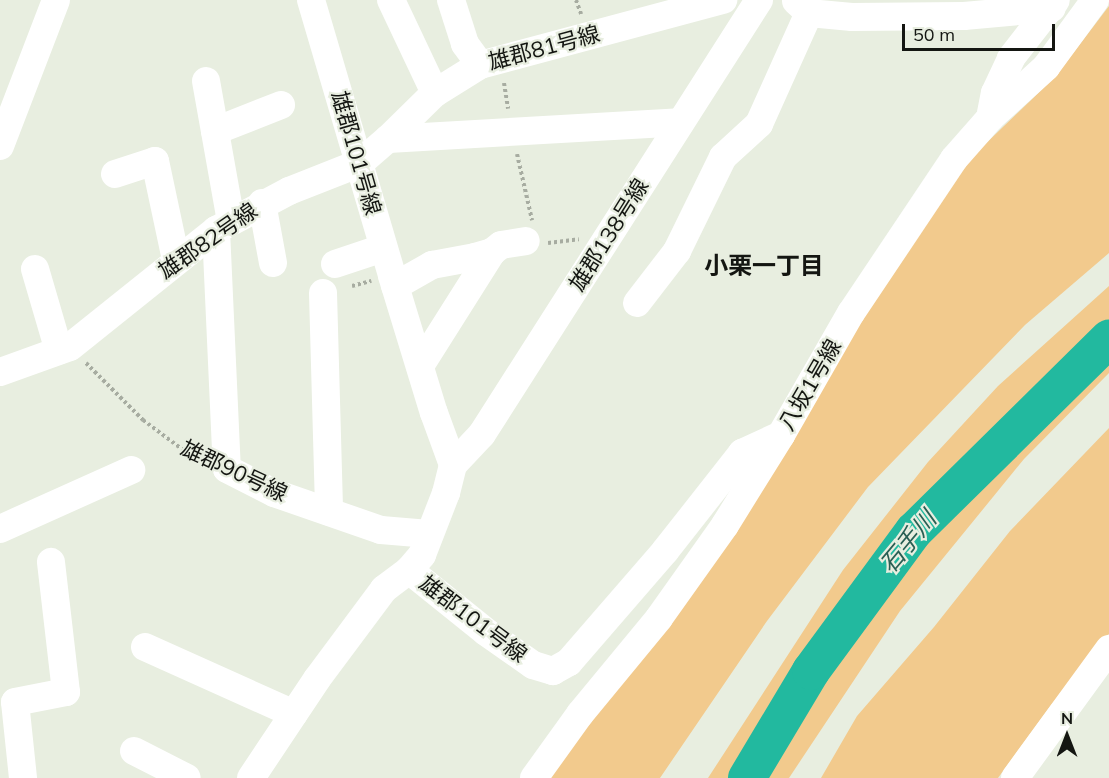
<!DOCTYPE html>
<meta charset="utf-8">
<style>
body{margin:0}
#map{position:relative;width:1109px;height:778px;overflow:hidden;background:#e8eee0;font-family:Mulish,"Noto Sans JP",sans-serif}
div>[style]{position:absolute}
.green>*{inset:0;background:#f2ca8d}
.river>*{height:38px;margin:-19px;padding:0 19px;transform-origin:19px;border-radius:19px;background:#22b99f}
.path>*{height:4px;margin-top:-2px;transform-origin:0;background:repeating-linear-gradient(90deg,#a7aca1 0 3px,transparent 0 6px)}
.minor>*{height:28px;margin:-14px;padding:0 14px;transform-origin:14px;border-radius:14px;background:#fff}
span{translate:-50% -50%;white-space:nowrap;text-align:center;line-height:1.15;-webkit-text-stroke:4.5px #e8eee0;paint-order:stroke}
.street-label{font-size:22px;color:#141612}
.neighbourhood-label{font-size:24px;color:#141612;font-weight:700}
.water-label{font-size:24px;color:#285f54;font-style:italic}
.north{position:absolute;left:1037px;top:706px;width:60px;height:60px;-webkit-text-stroke:4px #e8eee0;paint-order:stroke;rotate:0deg;font-size:16px;font-weight:700;line-height:24px;text-align:center;color:#141612}
.north::after{content:'';display:block;margin:auto;width:21px;height:27px;background:#141612;clip-path:polygon(50% 0,100% 100%,50% 72%,0 100%)}
.scale{position:absolute;left:902px;top:24px;width:153px;height:27px;box-sizing:border-box;border:3px solid #141612;border-top:0;padding-left:8px;font-size:18px;line-height:21px;white-space:nowrap;color:#141612;-webkit-text-stroke:4px #e8eee0;paint-order:stroke}
</style>
<div id="map">
<div class="green">
<i style="clip-path:polygon(1109px 6px,1109px 253px,1025px 325px,868px 487px,767px 621px,660px 778px,548px 778px,949px 179px,1055px 77px)"></i>
<i style="clip-path:polygon(1109px 286px,1109px 373px,1024px 459px,900px 611px,789px 778px,708px 778px,843px 570px,928px 462px,998px 386px)"></i>
<i style="clip-path:polygon(1109px 428px,1109px 634px,1051px 705px,998px 778px,821px 778px,857px 716px,934px 627px,1010px 531px)"></i>
</div>
<div class="river">
<i style="left:747px;top:778px;width:125px;rotate:-59.1deg"></i>
<i style="left:811px;top:671px;width:174px;rotate:-53.7deg"></i>
<i style="left:914px;top:531px;width:274px;rotate:-44.6deg"></i>
</div>
<div class="path">
<i style="left:576px;top:0;width:15px;rotate:70deg"></i>
<i style="left:504px;top:83px;width:26px;rotate:81deg"></i>
<i style="left:517px;top:154px;width:68px;rotate:77.2deg"></i>
<i style="left:548px;top:243px;width:31px;rotate:-7deg"></i>
<i style="left:352px;top:286px;width:20px;rotate:-15deg"></i>
<i style="left:86px;top:363px;width:81px;rotate:45deg"></i>
<i style="left:143px;top:420px;width:54px;rotate:36.7deg"></i>
<i style="left:186px;top:452px;width:20px;rotate:24deg"></i>
</div>
<div class="minor">
<i style="left:311px;top:0;width:288px;rotate:73.6deg"></i>
<i style="left:392px;top:276px;width:143px;rotate:73deg"></i>
<i style="left:434px;top:413px;width:55px;rotate:69.9deg"></i>
<i style="left:453px;top:465px;width:29px;rotate:104deg"></i>
<i style="left:446px;top:493px;width:66px;rotate:111.2deg"></i>
<i style="left:422px;top:555px;width:20px;rotate:131deg"></i>
<i style="left:409px;top:570px;width:99px;rotate:38.8deg"></i>
<i style="left:486px;top:632px;width:57px;rotate:35.1deg"></i>
<i style="left:533px;top:665px;width:21px;rotate:17deg"></i>
<i style="left:553px;top:671px;width:18px;rotate:-29deg"></i>
<i style="left:569px;top:662px;width:147px;rotate:-49.1deg"></i>
<i style="left:665px;top:551px;width:125px;rotate:-51.8deg"></i>
<i style="left:742px;top:453px;width:43px;rotate:-24.8deg"></i>
<i style="left:391px;top:0;width:103px;rotate:64.7deg"></i>
<i style="left:451px;top:0;width:46px;rotate:72.3deg"></i>
<i style="left:465px;top:44px;width:26px;rotate:54deg"></i>
<i style="left:796px;top:1px;width:18px;rotate:43deg"></i>
<i style="left:809px;top:13px;width:43px;rotate:5.3deg"></i>
<i style="left:852px;top:17px;width:112px;rotate:-0.5deg"></i>
<i style="left:964px;top:16px;width:88px;rotate:-5.2deg"></i>
<i style="left:206px;top:81px;width:142px;rotate:79.9deg"></i>
<i style="left:990px;top:118px;width:25px;rotate:-79deg"></i>
<i style="left:995px;top:93px;width:38px;rotate:-65deg"></i>
<i style="left:1011px;top:58px;width:73px;rotate:-52.2deg"></i>
<i style="left:215px;top:131px;width:71px;rotate:-21.5deg"></i>
<i style="left:388px;top:139px;width:66px;rotate:-44.4deg"></i>
<i style="left:435px;top:93px;width:53px;rotate:-31.9deg"></i>
<i style="left:480px;top:65px;width:252px;rotate:-15deg"></i>
<i style="left:0;top:146px;width:156px;rotate:-69deg"></i>
<i style="left:115px;top:174px;width:42px;rotate:-18deg"></i>
<i style="left:155px;top:161px;width:101px;rotate:78deg"></i>
<i style="left:262px;top:203px;width:61px;rotate:79.6deg"></i>
<i style="left:216px;top:230px;width:239px;rotate:87.4deg"></i>
<i style="left:227px;top:469px;width:53px;rotate:27.1deg"></i>
<i style="left:274px;top:493px;width:113px;rotate:19.1deg"></i>
<i style="left:381px;top:530px;width:48px;rotate:4.8deg"></i>
<i style="left:335px;top:264px;width:51px;rotate:-18.4deg"></i>
<i style="left:35px;top:269px;width:85px;rotate:73.7deg"></i>
<i style="left:395px;top:286px;width:43px;rotate:-29.6deg"></i>
<i style="left:432px;top:265px;width:44px;rotate:-10.5deg"></i>
<i style="left:475px;top:257px;width:18px;rotate:-16deg"></i>
<i style="left:492px;top:252px;width:11px;rotate:-38deg"></i>
<i style="left:501px;top:245px;width:25px;rotate:-9deg"></i>
<i style="left:323px;top:293px;width:219px;rotate:88.4deg"></i>
<i style="left:637px;top:303px;width:66px;rotate:-52.4deg"></i>
<i style="left:677px;top:251px;width:105px;rotate:-63.9deg"></i>
<i style="left:723px;top:157px;width:49px;rotate:-42.5deg"></i>
<i style="left:759px;top:124px;width:122px;rotate:-65.8deg"></i>
<i style="left:420px;top:366px;width:135px;rotate:-57.7deg"></i>
<i style="left:0;top:372px;width:74px;rotate:-19.7deg"></i>
<i style="left:70px;top:347px;width:187px;rotate:-38.7deg"></i>
<i style="left:216px;top:230px;width:83px;rotate:-28.1deg"></i>
<i style="left:289px;top:191px;width:76px;rotate:-21.5deg"></i>
<i style="left:360px;top:163px;width:37px;rotate:-41deg"></i>
<i style="left:388px;top:139px;width:292px;rotate:-3.3deg"></i>
<i style="left:453px;top:465px;width:42px;rotate:-46.9deg"></i>
<i style="left:482px;top:434px;width:515px;rotate:-57.45deg"></i>
<i style="left:0;top:529px;width:144px;rotate:-24.2deg"></i>
<i style="left:145px;top:647px;width:163px;rotate:24.2deg"></i>
<i style="left:134px;top:751px;width:59px;rotate:27deg"></i>
<i style="left:23px;top:778px;width:76px;rotate:-96deg"></i>
<i style="left:15px;top:702px;width:52px;rotate:-11.1deg"></i>
<i style="left:66px;top:692px;width:131px;rotate:-96.6deg"></i>
<i style="left:251px;top:778px;width:119px;rotate:-56.3deg"></i>
<i style="left:317px;top:679px;width:112px;rotate:-53.3deg"></i>
<i style="left:384px;top:589px;width:31px;rotate:-37deg"></i>
<i style="left:534px;top:778px;width:79px;rotate:-54.3deg"></i>
<i style="left:580px;top:714px;width:124px;rotate:-50.5deg"></i>
<i style="left:659px;top:618px;width:114px;rotate:-54.6deg"></i>
<i style="left:725px;top:525px;width:106px;rotate:-58.1deg"></i>
<i style="left:781px;top:435px;width:141px;rotate:-60.2deg"></i>
<i style="left:851px;top:313px;width:185px;rotate:-56.2deg"></i>
<i style="left:954px;top:159px;width:55px;rotate:-48.7deg"></i>
<i style="left:990px;top:118px;width:76px;rotate:-42.3deg"></i>
<i style="left:1046px;top:67px;width:83px;rotate:-53.8deg"></i>
<i style="left:1015px;top:778px;width:160px;rotate:-53.9deg"></i>
</div>
<div class="street-label">
<span style="left:544px;top:48px;rotate:-15deg">雄郡81号線</span>
<span style="left:356px;top:153px;rotate:74deg">雄郡101号線</span>
<span style="left:609px;top:235px;rotate:-58deg">雄郡138号線</span>
<span style="left:208px;top:241px;rotate:-35deg">雄郡82号線</span>
<span style="left:810px;top:385px;rotate:-60deg">八坂1号線</span>
<span style="left:234px;top:471px;rotate:25deg">雄郡90号線</span>
<span style="left:473px;top:619px;rotate:37deg">雄郡101号線</span>
</div>
<div class="neighbourhood-label">
<span style="left:764px;top:266px">小栗一丁目</span>
</div>
<div class="water-label">
<span style="left:908px;top:542px;rotate:-50deg">石手川</span>
</div>
<div class="north">N</div>
<div class="scale">50 m</div>
</div>
